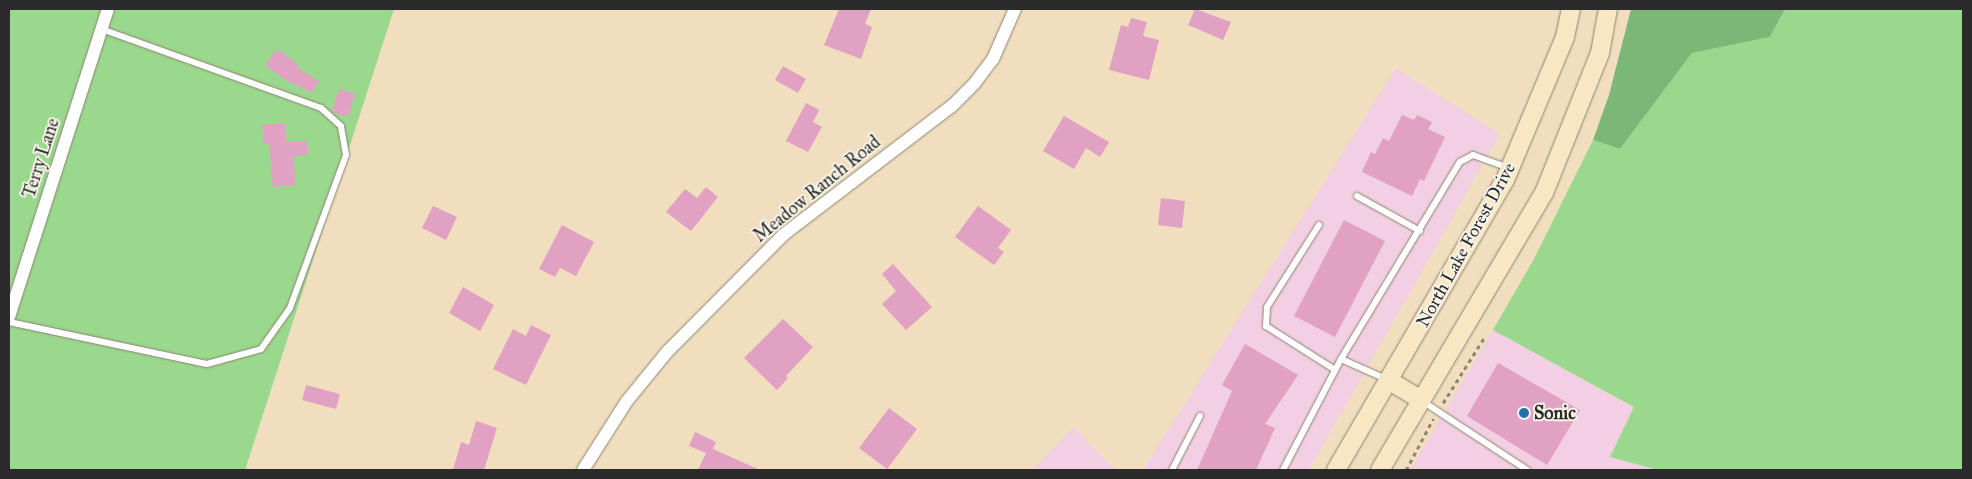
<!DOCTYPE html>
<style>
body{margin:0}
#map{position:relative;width:1972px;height:479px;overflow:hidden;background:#f0debe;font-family:"IM FELL Great Primer",serif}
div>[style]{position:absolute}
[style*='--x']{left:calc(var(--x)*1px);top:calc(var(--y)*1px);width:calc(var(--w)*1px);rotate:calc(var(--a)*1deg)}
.built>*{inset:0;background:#f2cfe2}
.green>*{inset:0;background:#9ad88d}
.forest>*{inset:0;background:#7bb878}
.building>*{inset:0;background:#e1a1c3}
.path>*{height:2.5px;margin-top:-1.25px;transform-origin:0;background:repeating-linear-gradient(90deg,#8e8474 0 4px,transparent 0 8px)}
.roads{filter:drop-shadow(0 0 1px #8e8474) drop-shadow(0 0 1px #8e8474)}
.service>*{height:6px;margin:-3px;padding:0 3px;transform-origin:3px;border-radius:3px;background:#fff}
.minor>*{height:12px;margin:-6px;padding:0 6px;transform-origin:6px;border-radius:6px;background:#fff}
.secondary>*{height:18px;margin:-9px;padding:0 9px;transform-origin:9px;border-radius:9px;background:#f9e7c3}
.dots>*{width:14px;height:14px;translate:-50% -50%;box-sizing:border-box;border:2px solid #f7f3e8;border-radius:50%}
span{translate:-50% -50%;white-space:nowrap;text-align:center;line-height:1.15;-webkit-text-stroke:4px #f7f3e8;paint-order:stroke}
.street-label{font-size:18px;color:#2b2b2b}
.poi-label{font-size:18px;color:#2b2b2b;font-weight:700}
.left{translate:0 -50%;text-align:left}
.frame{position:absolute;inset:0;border:10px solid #2b2b2b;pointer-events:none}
</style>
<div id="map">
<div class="built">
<div style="clip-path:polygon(1396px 68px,1500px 134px,1309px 470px,1143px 470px)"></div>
<div style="clip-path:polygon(1493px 330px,1634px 407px,1610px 457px,1658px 470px,1410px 470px)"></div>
<div style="clip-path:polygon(1074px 427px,1116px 470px,1033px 470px)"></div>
</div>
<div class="green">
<div style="clip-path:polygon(9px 9px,394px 9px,245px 470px,9px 470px)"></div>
<div style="clip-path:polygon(1785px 9px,1963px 9px,1963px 470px,1658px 470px,1610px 457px,1634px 407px,1493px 330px,1534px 259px,1593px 140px,1620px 149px,1692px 53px,1770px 37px)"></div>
</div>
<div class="forest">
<div style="clip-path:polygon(1631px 9px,1785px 9px,1770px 37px,1692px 53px,1620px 149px,1593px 140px,1609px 95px)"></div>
</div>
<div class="building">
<div style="clip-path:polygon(839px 9px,871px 9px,865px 24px,872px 27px,861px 59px,824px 45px)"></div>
<div style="clip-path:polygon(1195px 9px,1231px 22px,1223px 40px,1188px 25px)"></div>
<div style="clip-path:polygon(1131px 18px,1147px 22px,1143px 36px,1159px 40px,1149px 80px,1109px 70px,1121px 25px,1128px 27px)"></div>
<div style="clip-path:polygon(277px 49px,299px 65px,297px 68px,319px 81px,312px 93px,287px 81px,265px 65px)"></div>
<div style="clip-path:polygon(783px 66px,806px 79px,798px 93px,775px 80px)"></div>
<div style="clip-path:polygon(339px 89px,355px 94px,348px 117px,332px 112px)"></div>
<div style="clip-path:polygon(806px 103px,819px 110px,813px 122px,822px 127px,808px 152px,786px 141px)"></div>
<div style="clip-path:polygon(1402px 115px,1414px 120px,1417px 115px,1432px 122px,1428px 129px,1445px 137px,1424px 181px,1420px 179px,1412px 196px,1362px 172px,1371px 152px,1375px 154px,1383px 138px,1389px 141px)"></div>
<div style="clip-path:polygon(1064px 116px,1109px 142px,1100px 157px,1086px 148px,1074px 169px,1043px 151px)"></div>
<div style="clip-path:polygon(285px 123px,286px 142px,307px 141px,308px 155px,293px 156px,296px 185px,273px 187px,269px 143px,264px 144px,262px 125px)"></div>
<div style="clip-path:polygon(706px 187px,718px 197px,691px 231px,666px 212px,685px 189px,697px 198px)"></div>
<div style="clip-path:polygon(1161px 198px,1185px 201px,1182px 228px,1158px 225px)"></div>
<div style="clip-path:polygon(433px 206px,457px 217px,446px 240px,422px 228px)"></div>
<div style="clip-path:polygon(978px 206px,1011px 230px,998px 248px,1004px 252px,994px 265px,955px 237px)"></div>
<div style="clip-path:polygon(1344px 220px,1385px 241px,1335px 337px,1294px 316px)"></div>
<div style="clip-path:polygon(562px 225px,594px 242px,576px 276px,560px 268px,555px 277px,539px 269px)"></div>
<div style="clip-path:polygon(893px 264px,932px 307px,906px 330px,882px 304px,896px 291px,882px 274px)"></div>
<div style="clip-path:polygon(463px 287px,494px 305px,480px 331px,449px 313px)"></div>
<div style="clip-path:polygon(783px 319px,813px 347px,786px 376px,788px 378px,777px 390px,744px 358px)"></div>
<div style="clip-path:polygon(531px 325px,551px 335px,526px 385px,493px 369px,513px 329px,526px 336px)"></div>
<div style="clip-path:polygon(1245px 344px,1298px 375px,1265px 424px,1275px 428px,1256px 470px,1197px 470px,1232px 391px,1222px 385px)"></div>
<div style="clip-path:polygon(1498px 363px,1580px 410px,1547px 465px,1467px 416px)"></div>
<div style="clip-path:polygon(306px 385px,340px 394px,336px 409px,302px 400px)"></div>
<div style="clip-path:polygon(889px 408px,917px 429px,887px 469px,859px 448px)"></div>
<div style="clip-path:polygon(476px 421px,497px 428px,484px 470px,453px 470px,461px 442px,469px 445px)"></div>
<div style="clip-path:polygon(695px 432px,716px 442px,713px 449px,760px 470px,698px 470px,706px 453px,689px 446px)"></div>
</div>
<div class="path">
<div style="--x:1443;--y:403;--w:77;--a:-57.8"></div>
<div style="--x:1406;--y:470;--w:58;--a:-62.1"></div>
</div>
<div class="roads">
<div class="service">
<div style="--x:1357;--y:196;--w:72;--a:29.1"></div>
<div style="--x:1319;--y:225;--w:97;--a:122.4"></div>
<div style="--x:1267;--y:307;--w:19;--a:93"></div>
<div style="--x:1266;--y:326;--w:82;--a:32.5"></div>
<div style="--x:9;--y:322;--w:202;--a:12"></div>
<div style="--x:207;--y:364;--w:56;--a:-15.5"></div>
<div style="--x:261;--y:349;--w:50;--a:-54.7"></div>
<div style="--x:290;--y:308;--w:163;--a:-69.9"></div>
<div style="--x:346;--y:155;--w:29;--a:-100"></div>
<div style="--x:341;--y:126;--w:27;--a:-138"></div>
<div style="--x:321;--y:108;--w:234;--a:-160.2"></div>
<div style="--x:1341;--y:359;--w:230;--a:-58.9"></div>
<div style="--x:1460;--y:162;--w:15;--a:-28"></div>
<div style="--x:1473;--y:155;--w:38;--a:20"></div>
<div style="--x:1422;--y:401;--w:126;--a:33.3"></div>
<div style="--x:1172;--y:470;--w:61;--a:-62.6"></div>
<div style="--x:1283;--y:470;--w:125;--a:-62.4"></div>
<div style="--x:1341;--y:359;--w:51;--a:24.1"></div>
</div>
<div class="minor">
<div style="--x:9;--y:317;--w:324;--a:-72.2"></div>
<div style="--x:583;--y:470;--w:82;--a:-57.5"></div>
<div style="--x:627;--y:401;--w:63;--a:-50.8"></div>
<div style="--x:667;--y:352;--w:165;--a:-45.2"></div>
<div style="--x:783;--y:235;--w:213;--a:-37.4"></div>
<div style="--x:952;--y:106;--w:31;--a:-45"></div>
<div style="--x:974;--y:84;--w:31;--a:-53"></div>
<div style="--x:993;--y:59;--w:55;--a:-66.3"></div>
</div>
<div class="secondary">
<div style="--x:1388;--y:380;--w:39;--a:31"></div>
<div style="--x:1336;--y:470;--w:336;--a:-59.8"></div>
<div style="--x:1505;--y:180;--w:155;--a:-67.2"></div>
<div style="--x:1565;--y:37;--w:29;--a:-78"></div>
<div style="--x:1380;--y:470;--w:322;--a:-59.4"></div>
<div style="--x:1544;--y:193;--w:151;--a:-68.2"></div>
<div style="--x:1600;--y:53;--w:45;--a:-79.7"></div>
</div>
</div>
<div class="dots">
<div style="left:1524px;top:413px;background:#1f6fb2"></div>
</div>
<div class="street-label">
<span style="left:41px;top:158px;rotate:-72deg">Terry Lane</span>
<span style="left:817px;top:189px;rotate:-39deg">Meadow Ranch Road</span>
<span style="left:1466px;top:245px;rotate:-61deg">North Lake Forest Drive</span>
</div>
<div class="poi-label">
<span class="left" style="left:1534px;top:413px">Sonic</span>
</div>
<div class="frame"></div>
</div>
